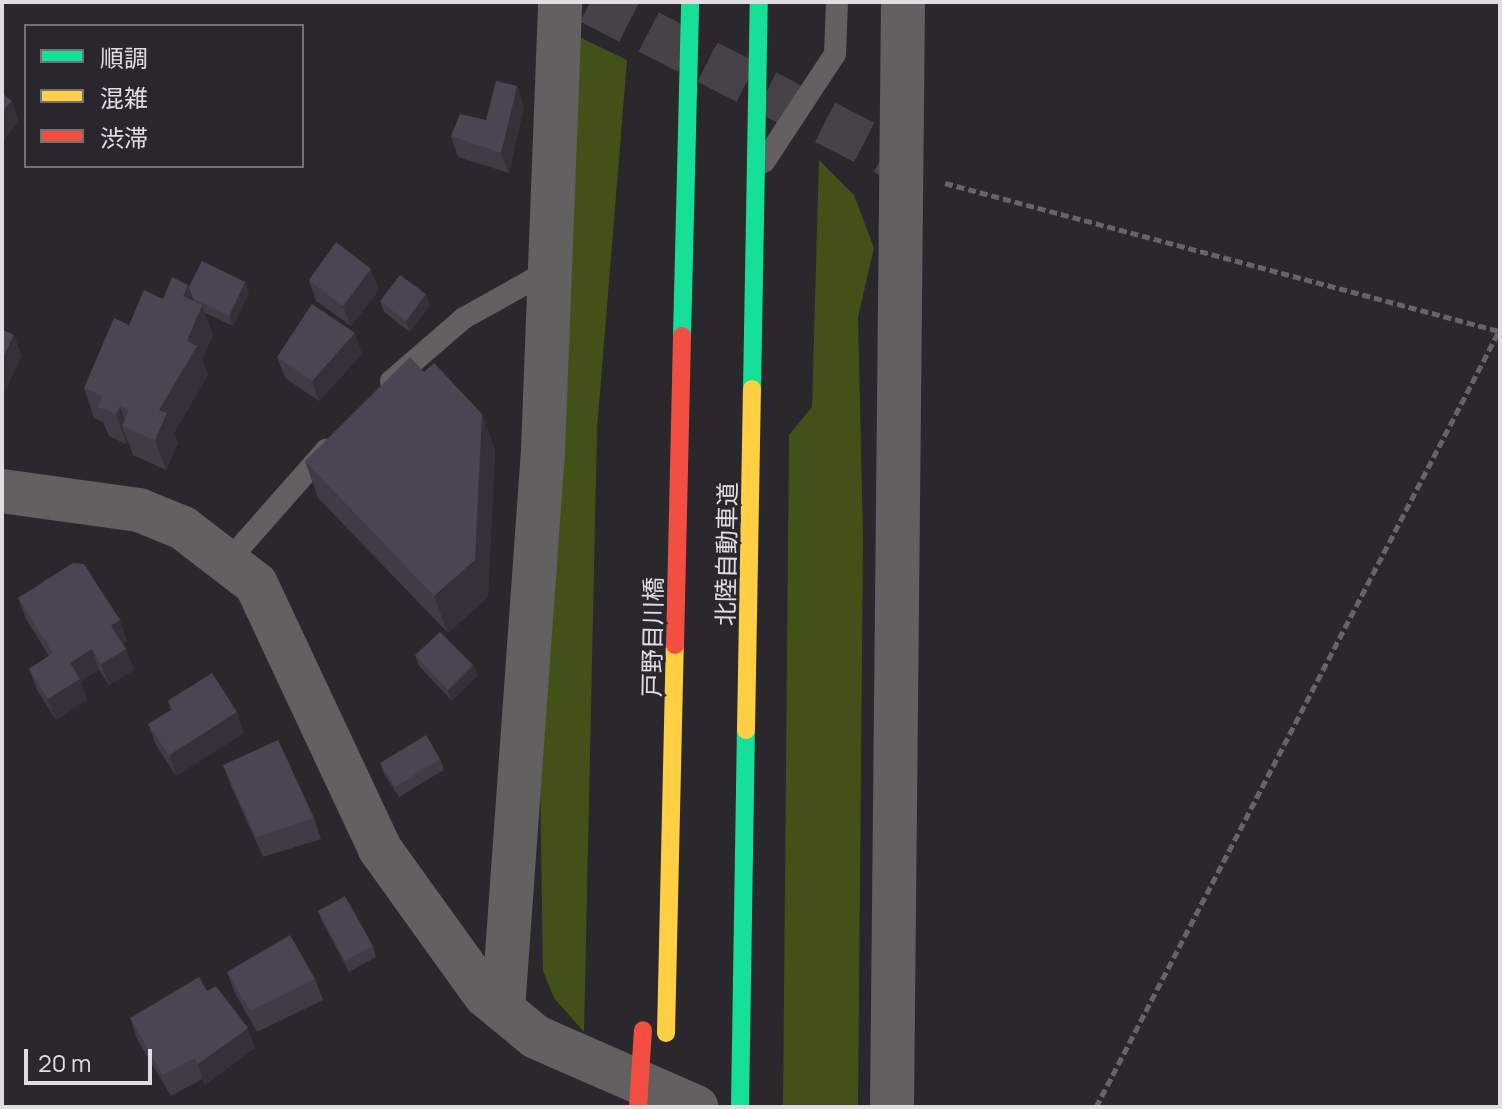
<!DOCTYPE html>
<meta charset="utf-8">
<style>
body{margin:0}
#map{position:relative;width:1502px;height:1109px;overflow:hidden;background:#2a282c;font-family:Manrope,"Noto Sans JP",sans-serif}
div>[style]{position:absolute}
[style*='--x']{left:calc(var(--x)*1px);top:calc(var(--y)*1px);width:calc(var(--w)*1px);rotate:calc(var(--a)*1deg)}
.forest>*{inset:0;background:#435118}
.street-tunnel>*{height:44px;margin-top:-22px;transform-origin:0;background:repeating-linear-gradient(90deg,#454347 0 44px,transparent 0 66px)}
.path>*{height:5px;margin-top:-2.5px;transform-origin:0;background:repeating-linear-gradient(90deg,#666465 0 8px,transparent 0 12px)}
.lane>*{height:22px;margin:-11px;padding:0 11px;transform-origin:11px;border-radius:11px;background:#626061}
.street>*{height:44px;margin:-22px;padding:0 22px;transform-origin:22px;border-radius:22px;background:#626061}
.fast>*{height:18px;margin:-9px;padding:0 9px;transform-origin:9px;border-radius:9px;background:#16e098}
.slow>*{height:18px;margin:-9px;padding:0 9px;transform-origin:9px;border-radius:9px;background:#ffcf43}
.jam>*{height:18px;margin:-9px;padding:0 9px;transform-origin:9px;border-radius:9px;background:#f24e42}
.jam-bridge>*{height:18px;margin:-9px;padding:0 9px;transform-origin:9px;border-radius:9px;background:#f24e42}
.wall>*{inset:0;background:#413a47}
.shaded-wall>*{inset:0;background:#353039}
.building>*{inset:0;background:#4c4452}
span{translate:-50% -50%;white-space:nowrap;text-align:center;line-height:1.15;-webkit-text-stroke:6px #2a262e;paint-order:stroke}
.street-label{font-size:24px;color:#e1dee3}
.frame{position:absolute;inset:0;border:4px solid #e1dee3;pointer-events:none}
.legend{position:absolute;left:24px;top:24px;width:280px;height:144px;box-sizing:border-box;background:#2a262e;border:2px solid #737076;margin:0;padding:10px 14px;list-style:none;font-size:24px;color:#e1dee3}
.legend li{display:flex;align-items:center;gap:16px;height:40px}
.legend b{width:40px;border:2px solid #737076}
.scale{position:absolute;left:24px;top:1049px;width:128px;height:36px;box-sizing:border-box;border:4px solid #e1dee3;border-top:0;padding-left:10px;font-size:24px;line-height:28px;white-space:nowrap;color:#e1dee3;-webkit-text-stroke:6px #2a262e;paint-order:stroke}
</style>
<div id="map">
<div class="forest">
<div style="clip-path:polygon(579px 37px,627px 60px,597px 429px,584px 1032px,554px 998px,543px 971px,540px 780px)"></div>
<div style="clip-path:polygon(819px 160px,854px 195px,874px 248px,858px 317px,863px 539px,858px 1107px,783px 1107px,789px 435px,812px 407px)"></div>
</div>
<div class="street-tunnel">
<div style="--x:590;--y:2;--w:353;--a:27.1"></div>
</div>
<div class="path">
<div style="--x:945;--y:183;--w:573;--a:14.96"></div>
<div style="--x:1096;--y:1107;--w:874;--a:-62.56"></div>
</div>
<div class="lane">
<div style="--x:764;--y:162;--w:129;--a:-56.7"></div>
<div style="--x:835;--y:54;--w:52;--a:-87.8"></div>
<div style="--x:391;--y:381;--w:96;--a:-40.8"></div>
<div style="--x:464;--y:318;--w:98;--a:-29.2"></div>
<div style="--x:229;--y:560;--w:147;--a:-48.6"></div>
</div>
<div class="street">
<div style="--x:2;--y:491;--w:138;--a:7.9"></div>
<div style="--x:139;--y:510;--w:48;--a:22.2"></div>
<div style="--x:183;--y:528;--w:92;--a:37.5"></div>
<div style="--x:256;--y:584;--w:293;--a:64.9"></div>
<div style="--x:380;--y:849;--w:180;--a:54.3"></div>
<div style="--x:485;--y:995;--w:66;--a:39.5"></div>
<div style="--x:536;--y:1037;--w:175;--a:23.6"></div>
<div style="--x:503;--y:1010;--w:561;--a:-85.91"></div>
<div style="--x:543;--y:450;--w:448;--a:-87.8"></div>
<div style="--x:892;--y:1107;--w:1105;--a:-89.43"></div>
</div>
<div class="fast">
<div style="--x:682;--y:336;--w:334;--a:-88.6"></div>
<div style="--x:752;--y:389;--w:387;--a:-89"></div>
<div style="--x:740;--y:1107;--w:377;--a:-89.1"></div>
</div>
<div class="slow">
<div style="--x:746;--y:730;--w:341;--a:-89"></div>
<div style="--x:666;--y:1033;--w:388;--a:-88.7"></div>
</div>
<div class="jam">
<div style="--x:675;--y:645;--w:309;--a:-88.7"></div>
</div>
<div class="jam-bridge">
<div style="--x:638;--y:1107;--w:77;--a:-86.3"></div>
</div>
<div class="wall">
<div style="clip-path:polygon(517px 86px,524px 107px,509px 173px,458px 157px,451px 136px,486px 120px)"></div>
<div style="clip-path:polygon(309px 280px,379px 290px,351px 326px,316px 301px)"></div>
<div style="clip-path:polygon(245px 282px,249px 293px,233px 326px,205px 313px,213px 335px,202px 360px,208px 375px,174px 433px,178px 443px,166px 470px,133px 455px,128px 441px,126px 444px,109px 436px,103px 422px,94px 418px,84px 388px,129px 325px,163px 299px,189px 287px)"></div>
<div style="clip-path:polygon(380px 301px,430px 305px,410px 332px,384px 312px)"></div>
<div style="clip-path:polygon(362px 354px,319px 401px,285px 378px,277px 357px)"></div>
<div style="clip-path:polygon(424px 372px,482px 414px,495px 450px,488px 597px,448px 633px,318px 498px,305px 461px)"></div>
<div style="clip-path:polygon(18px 598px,127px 641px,123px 644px,126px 649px,134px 670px,109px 685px,99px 670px,81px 682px,87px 700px,56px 720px,37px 690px,29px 669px,49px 656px,26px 619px)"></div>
<div style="clip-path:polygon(415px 655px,473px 665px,477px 676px,452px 701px,419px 666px)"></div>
<div style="clip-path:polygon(168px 701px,244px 733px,176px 776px,156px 745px,148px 724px,171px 710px)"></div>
<div style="clip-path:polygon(440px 759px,444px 770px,399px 797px,384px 774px,380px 763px)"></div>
<div style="clip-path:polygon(223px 765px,314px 818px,321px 839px,263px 857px,231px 786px)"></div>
<div style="clip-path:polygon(318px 911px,373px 946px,376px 957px,349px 972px,322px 921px)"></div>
<div style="clip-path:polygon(227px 972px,315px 979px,323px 1000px,257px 1032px,235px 993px)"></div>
<div style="clip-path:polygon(207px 991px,255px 1048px,205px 1085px,202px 1079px,171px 1096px,137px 1039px,130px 1018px)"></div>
</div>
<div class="shaded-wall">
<div style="clip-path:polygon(517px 86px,524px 107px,509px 173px,501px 153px)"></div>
<div style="clip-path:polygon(12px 101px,19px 122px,2px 142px,2px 112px)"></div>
<div style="clip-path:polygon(371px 269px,379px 290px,351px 326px,343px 306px)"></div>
<div style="clip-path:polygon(245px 282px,249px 293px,233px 326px,229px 316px)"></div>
<div style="clip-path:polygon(188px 285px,199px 314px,202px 305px,213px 335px,202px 360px,208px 375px,174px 433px,178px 443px,166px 470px,155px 440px,159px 410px,187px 341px,183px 296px)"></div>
<div style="clip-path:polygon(426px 294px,430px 305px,410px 332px,406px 321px)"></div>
<div style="clip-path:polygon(355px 333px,362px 354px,319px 401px,312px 381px)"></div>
<div style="clip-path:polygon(14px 335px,22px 356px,4px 393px,2px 388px,2px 360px)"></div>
<div style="clip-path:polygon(120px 406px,128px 428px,122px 426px,128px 441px,126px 444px,116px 414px)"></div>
<div style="clip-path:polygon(482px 414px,495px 450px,488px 597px,448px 633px,434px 596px)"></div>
<div style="clip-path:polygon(120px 620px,127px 641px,119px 647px,111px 626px)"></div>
<div style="clip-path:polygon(92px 649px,99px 670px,81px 682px,87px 700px,56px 720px,48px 699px,70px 663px)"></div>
<div style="clip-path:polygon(126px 649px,134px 670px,109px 685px,101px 664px)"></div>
<div style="clip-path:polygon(473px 665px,477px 676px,452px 701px,448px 690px)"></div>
<div style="clip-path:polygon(237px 712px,244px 733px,176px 776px,169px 755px)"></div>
<div style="clip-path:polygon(248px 1028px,255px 1048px,205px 1085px,198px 1064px)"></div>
</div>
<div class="building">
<div style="clip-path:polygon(496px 81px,517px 86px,501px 153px,451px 136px,460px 114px,486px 120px)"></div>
<div style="clip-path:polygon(2px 93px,12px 101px,2px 112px)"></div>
<div style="clip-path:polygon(336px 242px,371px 269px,343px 306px,309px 280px)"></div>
<div style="clip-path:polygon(202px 261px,245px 282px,229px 316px,193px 298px,189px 287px)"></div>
<div style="clip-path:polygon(400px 275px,426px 294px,406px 321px,380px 301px)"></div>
<div style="clip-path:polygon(172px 277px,188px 285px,183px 296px,202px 305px,187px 341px,197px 346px,159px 410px,167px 413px,155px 440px,122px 426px,129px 410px,120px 406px,116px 414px,98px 407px,102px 396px,84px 388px,114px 318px,129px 325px,144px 290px,163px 299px)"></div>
<div style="clip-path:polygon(312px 304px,355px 333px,312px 381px,277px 357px)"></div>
<div style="clip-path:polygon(2px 329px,14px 335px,2px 360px)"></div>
<div style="clip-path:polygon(410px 357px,424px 372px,434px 363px,482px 414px,475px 560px,434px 596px,305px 461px)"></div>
<div style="clip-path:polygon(73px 563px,84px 564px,120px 620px,111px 626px,126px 649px,101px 664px,92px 649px,70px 663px,80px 679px,48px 699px,29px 669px,53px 653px,18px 598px)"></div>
<div style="clip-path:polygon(440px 632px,473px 665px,448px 690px,415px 655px)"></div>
<div style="clip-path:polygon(212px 673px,237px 712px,169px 755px,148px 724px,173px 709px,168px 701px)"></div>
<div style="clip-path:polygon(426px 735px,440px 759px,395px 787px,380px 763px)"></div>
<div style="clip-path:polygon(278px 740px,314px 818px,256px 837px,223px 765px)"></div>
<div style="clip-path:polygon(345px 896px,373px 946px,345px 961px,318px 911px)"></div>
<div style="clip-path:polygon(290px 935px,315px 979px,250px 1011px,227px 972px)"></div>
<div style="clip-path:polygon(199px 977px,207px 991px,216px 986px,248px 1028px,198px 1064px,194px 1058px,163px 1075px,130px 1018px)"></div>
</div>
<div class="street-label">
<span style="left:726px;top:554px;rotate:-89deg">北陸自動車道</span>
<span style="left:652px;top:637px;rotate:-89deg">戸野目川橋</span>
</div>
<div class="frame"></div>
<ul class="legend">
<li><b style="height:10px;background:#16e098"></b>順調</li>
<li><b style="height:10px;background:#ffcf43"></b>混雑</li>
<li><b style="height:10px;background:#f24e42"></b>渋滞</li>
</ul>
<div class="scale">20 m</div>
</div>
